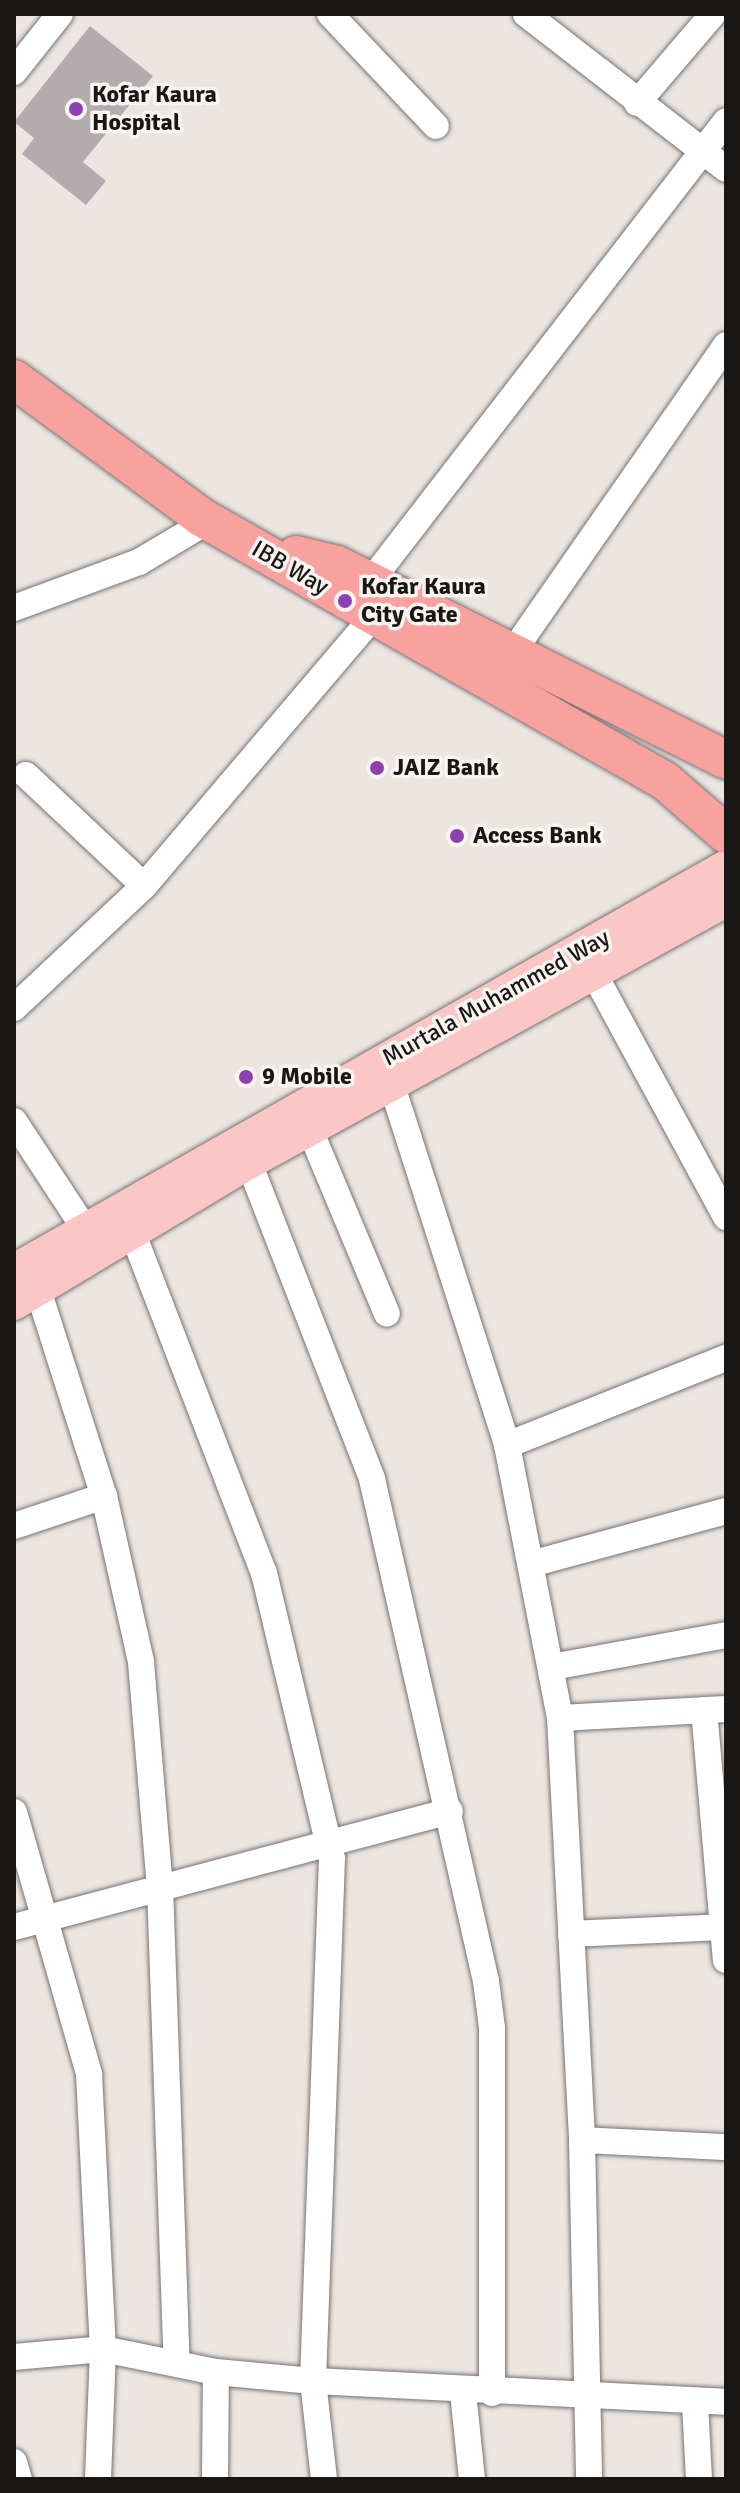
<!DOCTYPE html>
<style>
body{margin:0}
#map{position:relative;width:740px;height:2493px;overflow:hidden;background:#ece6e2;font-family:Signika,sans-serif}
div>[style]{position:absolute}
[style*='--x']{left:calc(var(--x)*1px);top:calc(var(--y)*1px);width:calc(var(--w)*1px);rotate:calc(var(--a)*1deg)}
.building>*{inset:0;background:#b2acaf}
.roads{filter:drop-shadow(0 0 2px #787370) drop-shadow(0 0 2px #787370)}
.minor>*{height:26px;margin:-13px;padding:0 13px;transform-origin:13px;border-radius:13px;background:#fff}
.major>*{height:32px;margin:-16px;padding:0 16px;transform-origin:16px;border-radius:16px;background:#fbc7c5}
.highway>*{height:38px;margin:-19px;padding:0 19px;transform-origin:19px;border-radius:19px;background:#f8a19e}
.dots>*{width:22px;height:22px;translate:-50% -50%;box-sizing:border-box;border:4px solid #f9f4f0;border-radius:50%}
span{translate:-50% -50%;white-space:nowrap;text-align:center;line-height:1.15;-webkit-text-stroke:7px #f9f4f0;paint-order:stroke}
.poi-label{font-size:24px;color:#181715;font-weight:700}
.left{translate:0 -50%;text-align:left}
.street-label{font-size:24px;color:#181715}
.frame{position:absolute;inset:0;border:16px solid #181715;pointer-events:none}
</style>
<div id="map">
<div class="building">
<div style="clip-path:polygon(90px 26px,153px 76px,83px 162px,106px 181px,86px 205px,22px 154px,34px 138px,14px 122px)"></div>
</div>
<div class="roads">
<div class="minor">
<div style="--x:330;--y:14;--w:154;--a:46.6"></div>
<div style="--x:526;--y:14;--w:253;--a:37.8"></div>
<div style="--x:14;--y:72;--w:74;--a:-51.6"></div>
<div style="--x:637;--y:103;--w:117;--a:-49.5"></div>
<div style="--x:370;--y:582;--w:582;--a:-52.32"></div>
<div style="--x:14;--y:608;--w:133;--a:-20.2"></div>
<div style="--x:139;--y:562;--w:80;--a:-30.7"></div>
<div style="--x:512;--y:653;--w:375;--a:-55.2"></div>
<div style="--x:26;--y:775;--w:162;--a:43.2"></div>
<div style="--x:593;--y:972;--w:279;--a:61.5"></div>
<div style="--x:14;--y:1008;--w:178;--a:-43.2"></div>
<div style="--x:144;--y:886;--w:353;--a:-49.6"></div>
<div style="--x:392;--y:1086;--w:377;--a:72.2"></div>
<div style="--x:507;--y:1445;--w:278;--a:79"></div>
<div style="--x:560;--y:1718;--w:423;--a:87"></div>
<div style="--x:582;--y:2140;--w:339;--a:88.8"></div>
<div style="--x:14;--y:1121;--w:129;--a:56.7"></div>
<div style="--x:310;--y:1130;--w:199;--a:67.3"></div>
<div style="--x:249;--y:1163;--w:339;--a:68.7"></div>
<div style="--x:372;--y:1479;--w:515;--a:77.21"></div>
<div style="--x:486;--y:1981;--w:47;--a:82.7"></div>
<div style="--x:492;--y:2028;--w:365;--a:90"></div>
<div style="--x:133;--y:1234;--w:363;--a:68.9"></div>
<div style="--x:264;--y:1573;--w:293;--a:76.6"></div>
<div style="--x:332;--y:1858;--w:523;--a:92.08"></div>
<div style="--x:313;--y:2381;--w:99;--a:83.6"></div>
<div style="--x:32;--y:1271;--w:236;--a:72.3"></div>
<div style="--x:104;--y:1496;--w:170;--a:77.4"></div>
<div style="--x:141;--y:1662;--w:225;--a:85.2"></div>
<div style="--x:160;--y:1886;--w:477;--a:88"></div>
<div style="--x:507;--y:1445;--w:236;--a:-21.7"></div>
<div style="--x:14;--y:1526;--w:95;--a:-18.4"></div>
<div style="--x:531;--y:1564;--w:202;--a:-15.2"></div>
<div style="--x:552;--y:1667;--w:177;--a:-10.4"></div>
<div style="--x:704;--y:1710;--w:251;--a:85"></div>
<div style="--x:560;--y:1718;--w:166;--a:-3.1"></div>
<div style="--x:14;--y:1812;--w:273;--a:74"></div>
<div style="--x:89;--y:2074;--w:275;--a:87.1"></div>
<div style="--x:103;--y:2349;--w:130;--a:92.2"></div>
<div style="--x:14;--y:1927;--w:451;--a:-14.9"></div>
<div style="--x:571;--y:1934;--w:155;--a:-2.6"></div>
<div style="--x:582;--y:2140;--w:144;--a:2.8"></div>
<div style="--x:14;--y:2357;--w:89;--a:-5.1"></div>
<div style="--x:103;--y:2349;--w:115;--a:11.5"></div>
<div style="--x:216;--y:2372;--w:97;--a:5.3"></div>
<div style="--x:313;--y:2381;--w:414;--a:2.9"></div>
<div style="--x:463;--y:2392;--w:87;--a:84.1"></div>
<div style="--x:695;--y:2403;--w:76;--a:87"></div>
<div style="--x:14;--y:2462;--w:18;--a:74"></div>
<div style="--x:215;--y:2479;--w:107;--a:-89.5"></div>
</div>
<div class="major">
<div style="--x:14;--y:1270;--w:819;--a:-29.57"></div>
<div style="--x:14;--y:1304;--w:274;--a:-31"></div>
<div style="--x:249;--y:1163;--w:544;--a:-28.78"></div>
</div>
<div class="highway">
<div style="--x:14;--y:379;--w:232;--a:36.4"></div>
<div style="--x:201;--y:517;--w:534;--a:29.64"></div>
<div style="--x:665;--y:781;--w:81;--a:41"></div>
<div style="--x:296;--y:555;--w:42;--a:13.7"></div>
<div style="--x:337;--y:565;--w:435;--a:26.6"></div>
</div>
</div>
<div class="dots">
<div style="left:76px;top:109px;background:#8e40b0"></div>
<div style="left:345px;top:601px;background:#8e40b0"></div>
<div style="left:377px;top:768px;background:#8e40b0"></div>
<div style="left:457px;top:836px;background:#8e40b0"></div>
<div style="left:246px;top:1077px;background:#8e40b0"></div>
</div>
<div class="poi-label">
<span class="left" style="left:92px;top:109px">Kofar Kaura<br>Hospital</span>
<span class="left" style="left:361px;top:601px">Kofar Kaura<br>City Gate</span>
<span class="left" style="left:393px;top:768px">JAIZ Bank</span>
<span class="left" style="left:473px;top:836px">Access Bank</span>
<span class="left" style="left:262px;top:1077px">9 Mobile</span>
</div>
<div class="street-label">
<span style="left:290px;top:568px;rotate:30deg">IBB Way</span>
<span style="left:496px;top:998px;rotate:-29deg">Murtala Muhammed Way</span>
</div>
<div class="frame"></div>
</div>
